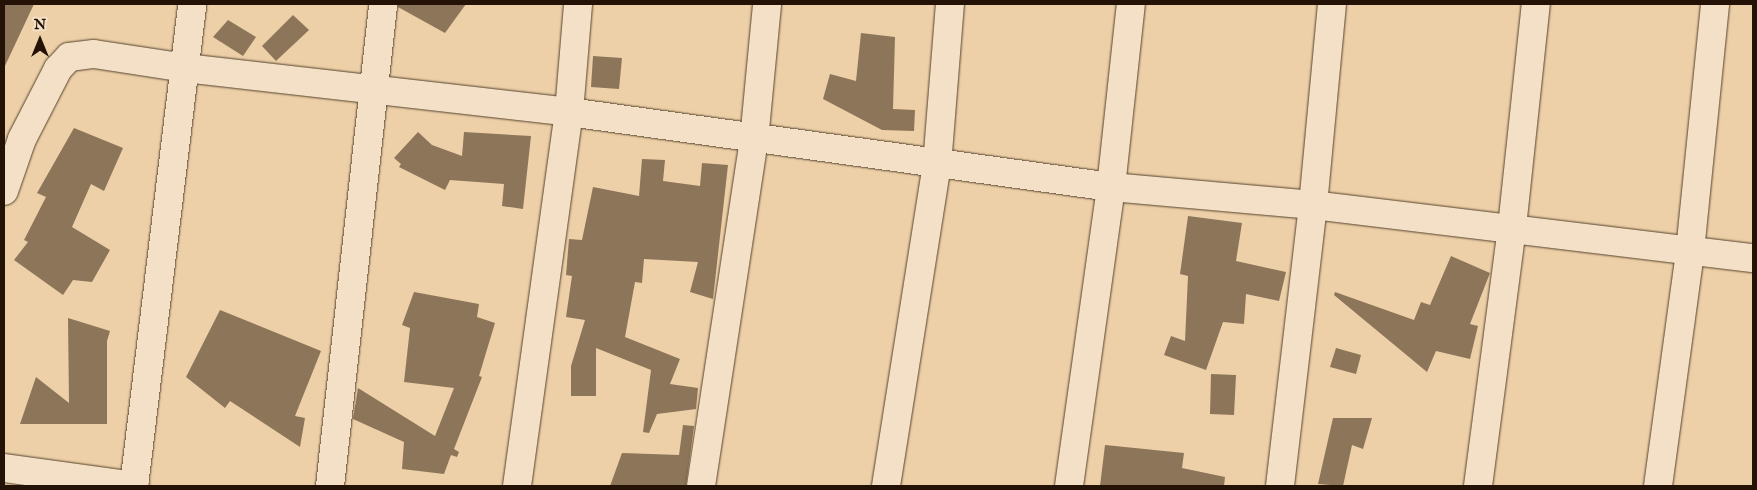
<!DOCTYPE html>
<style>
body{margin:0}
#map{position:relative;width:1757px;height:490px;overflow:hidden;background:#edd0a7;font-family:"IM FELL English",serif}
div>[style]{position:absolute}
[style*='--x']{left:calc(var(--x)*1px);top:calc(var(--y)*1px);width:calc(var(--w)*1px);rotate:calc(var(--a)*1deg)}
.building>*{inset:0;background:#8c7559}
.roads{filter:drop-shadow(0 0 1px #56422e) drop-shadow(0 0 1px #56422e)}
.minor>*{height:28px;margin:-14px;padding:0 14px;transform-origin:14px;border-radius:14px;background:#f3e0c6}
span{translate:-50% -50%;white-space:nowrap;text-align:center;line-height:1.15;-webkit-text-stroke:4.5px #f3e0c6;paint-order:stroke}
.frame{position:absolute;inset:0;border:5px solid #231205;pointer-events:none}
.north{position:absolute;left:15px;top:15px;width:50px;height:50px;-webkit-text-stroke:4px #f3e0c6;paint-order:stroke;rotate:0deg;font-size:14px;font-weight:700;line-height:20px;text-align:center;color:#231205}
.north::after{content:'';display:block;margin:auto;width:18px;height:22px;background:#231205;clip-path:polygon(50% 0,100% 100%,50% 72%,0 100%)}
</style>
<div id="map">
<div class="building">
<div style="clip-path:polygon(4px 4px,34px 4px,4px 68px)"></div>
<div style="clip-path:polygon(398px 4px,466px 4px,445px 33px,398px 7px)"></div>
<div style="clip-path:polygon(293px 15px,309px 30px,276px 61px,262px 46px)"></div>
<div style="clip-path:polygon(228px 20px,256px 37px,243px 56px,213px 37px)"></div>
<div style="clip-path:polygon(861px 33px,895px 37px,893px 109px,915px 110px,914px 131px,882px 130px,823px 99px,830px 74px,856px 81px)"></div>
<div style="clip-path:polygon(593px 56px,622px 58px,619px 89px,591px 87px)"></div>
<div style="clip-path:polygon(74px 128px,123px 148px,104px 191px,91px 184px,72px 227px,110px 250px,92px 282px,73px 280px,63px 295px,14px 260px,28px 242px,24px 240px,46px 197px,37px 193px)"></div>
<div style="clip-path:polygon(418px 132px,432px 145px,462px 156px,464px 132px,531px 136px,523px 209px,502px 206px,504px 184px,450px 180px,445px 190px,399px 167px,401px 164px,394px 158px)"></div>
<div style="clip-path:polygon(642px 159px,665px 160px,663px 181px,700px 186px,702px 163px,728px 165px,713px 299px,690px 292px,698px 262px,644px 259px,642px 283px,635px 282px,625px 337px,680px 359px,670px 384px,698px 388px,696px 409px,657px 414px,649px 433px,643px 432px,651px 370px,596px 348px,596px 396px,571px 396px,571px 366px,585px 320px,566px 317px,572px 276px,566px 275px,569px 239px,582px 240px,593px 187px,639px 196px)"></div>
<div style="clip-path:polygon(1188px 216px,1242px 223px,1236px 261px,1286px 272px,1279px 301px,1246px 294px,1244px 324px,1223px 322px,1206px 370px,1164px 355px,1171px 336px,1185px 341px,1188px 276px,1180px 274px)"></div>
<div style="clip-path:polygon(1451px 256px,1490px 273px,1470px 324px,1478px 326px,1470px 359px,1436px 351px,1427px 372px,1334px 295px,1335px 292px,1414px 320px,1421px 302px,1430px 305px)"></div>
<div style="clip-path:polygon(414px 292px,479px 304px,477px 317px,495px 323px,479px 376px,482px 377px,454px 449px,459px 452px,457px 457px,451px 455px,444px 474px,402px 469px,404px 442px,353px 419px,358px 388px,435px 436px,454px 388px,404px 382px,410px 328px,402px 325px)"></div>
<div style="clip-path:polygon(220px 310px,321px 351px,295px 416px,305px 418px,300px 447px,230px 401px,225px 408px,186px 377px)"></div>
<div style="clip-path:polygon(68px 318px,110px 331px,107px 341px,107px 424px,20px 424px,36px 377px,69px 403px)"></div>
<div style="clip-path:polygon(1336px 348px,1361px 355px,1356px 374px,1330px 367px)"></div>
<div style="clip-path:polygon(1211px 374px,1236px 375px,1234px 415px,1210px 414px)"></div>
<div style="clip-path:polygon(1333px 418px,1372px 418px,1363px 449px,1352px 445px,1343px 486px,1318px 484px)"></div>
<div style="clip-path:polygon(683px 425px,694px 426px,686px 486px,610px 486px,622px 453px,679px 455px)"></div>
<div style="clip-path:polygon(1105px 445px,1184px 453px,1182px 468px,1225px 477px,1224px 486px,1100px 486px)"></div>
</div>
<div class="roads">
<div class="minor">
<div style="--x:4;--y:191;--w:55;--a:-70.9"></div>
<div style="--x:22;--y:139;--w:79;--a:-62.8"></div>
<div style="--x:58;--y:69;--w:16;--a:-47"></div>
<div style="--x:69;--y:57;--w:25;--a:-7"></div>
<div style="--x:94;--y:54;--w:92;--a:8.7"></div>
<div style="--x:185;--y:68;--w:387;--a:6.5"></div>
<div style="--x:569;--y:112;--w:547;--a:7.88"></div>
<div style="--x:1111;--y:187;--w:203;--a:5.1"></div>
<div style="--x:1313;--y:205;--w:443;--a:6.9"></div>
<div style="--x:4;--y:468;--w:132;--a:7.8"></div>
<div style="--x:134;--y:486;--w:485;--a:-83.1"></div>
<div style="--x:330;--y:486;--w:485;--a:-83.7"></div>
<div style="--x:517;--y:486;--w:378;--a:-82.1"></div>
<div style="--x:569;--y:112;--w:108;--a:-85.2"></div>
<div style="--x:701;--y:486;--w:350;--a:-81.3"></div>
<div style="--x:754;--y:140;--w:137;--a:-84.5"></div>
<div style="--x:886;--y:486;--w:325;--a:-81"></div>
<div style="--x:937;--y:165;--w:162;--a:-85.4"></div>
<div style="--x:1069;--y:486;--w:302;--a:-82"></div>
<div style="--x:1111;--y:187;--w:184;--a:-83.8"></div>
<div style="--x:1280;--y:486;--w:283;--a:-83.3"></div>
<div style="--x:1313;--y:205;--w:202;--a:-84.6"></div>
<div style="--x:1478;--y:486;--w:261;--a:-82.5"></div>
<div style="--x:1512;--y:227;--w:224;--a:-83.9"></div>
<div style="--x:1658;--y:486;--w:237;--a:-82.2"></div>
<div style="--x:1690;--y:251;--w:248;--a:-84.2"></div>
</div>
</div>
<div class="frame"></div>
<div class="north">N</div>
</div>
